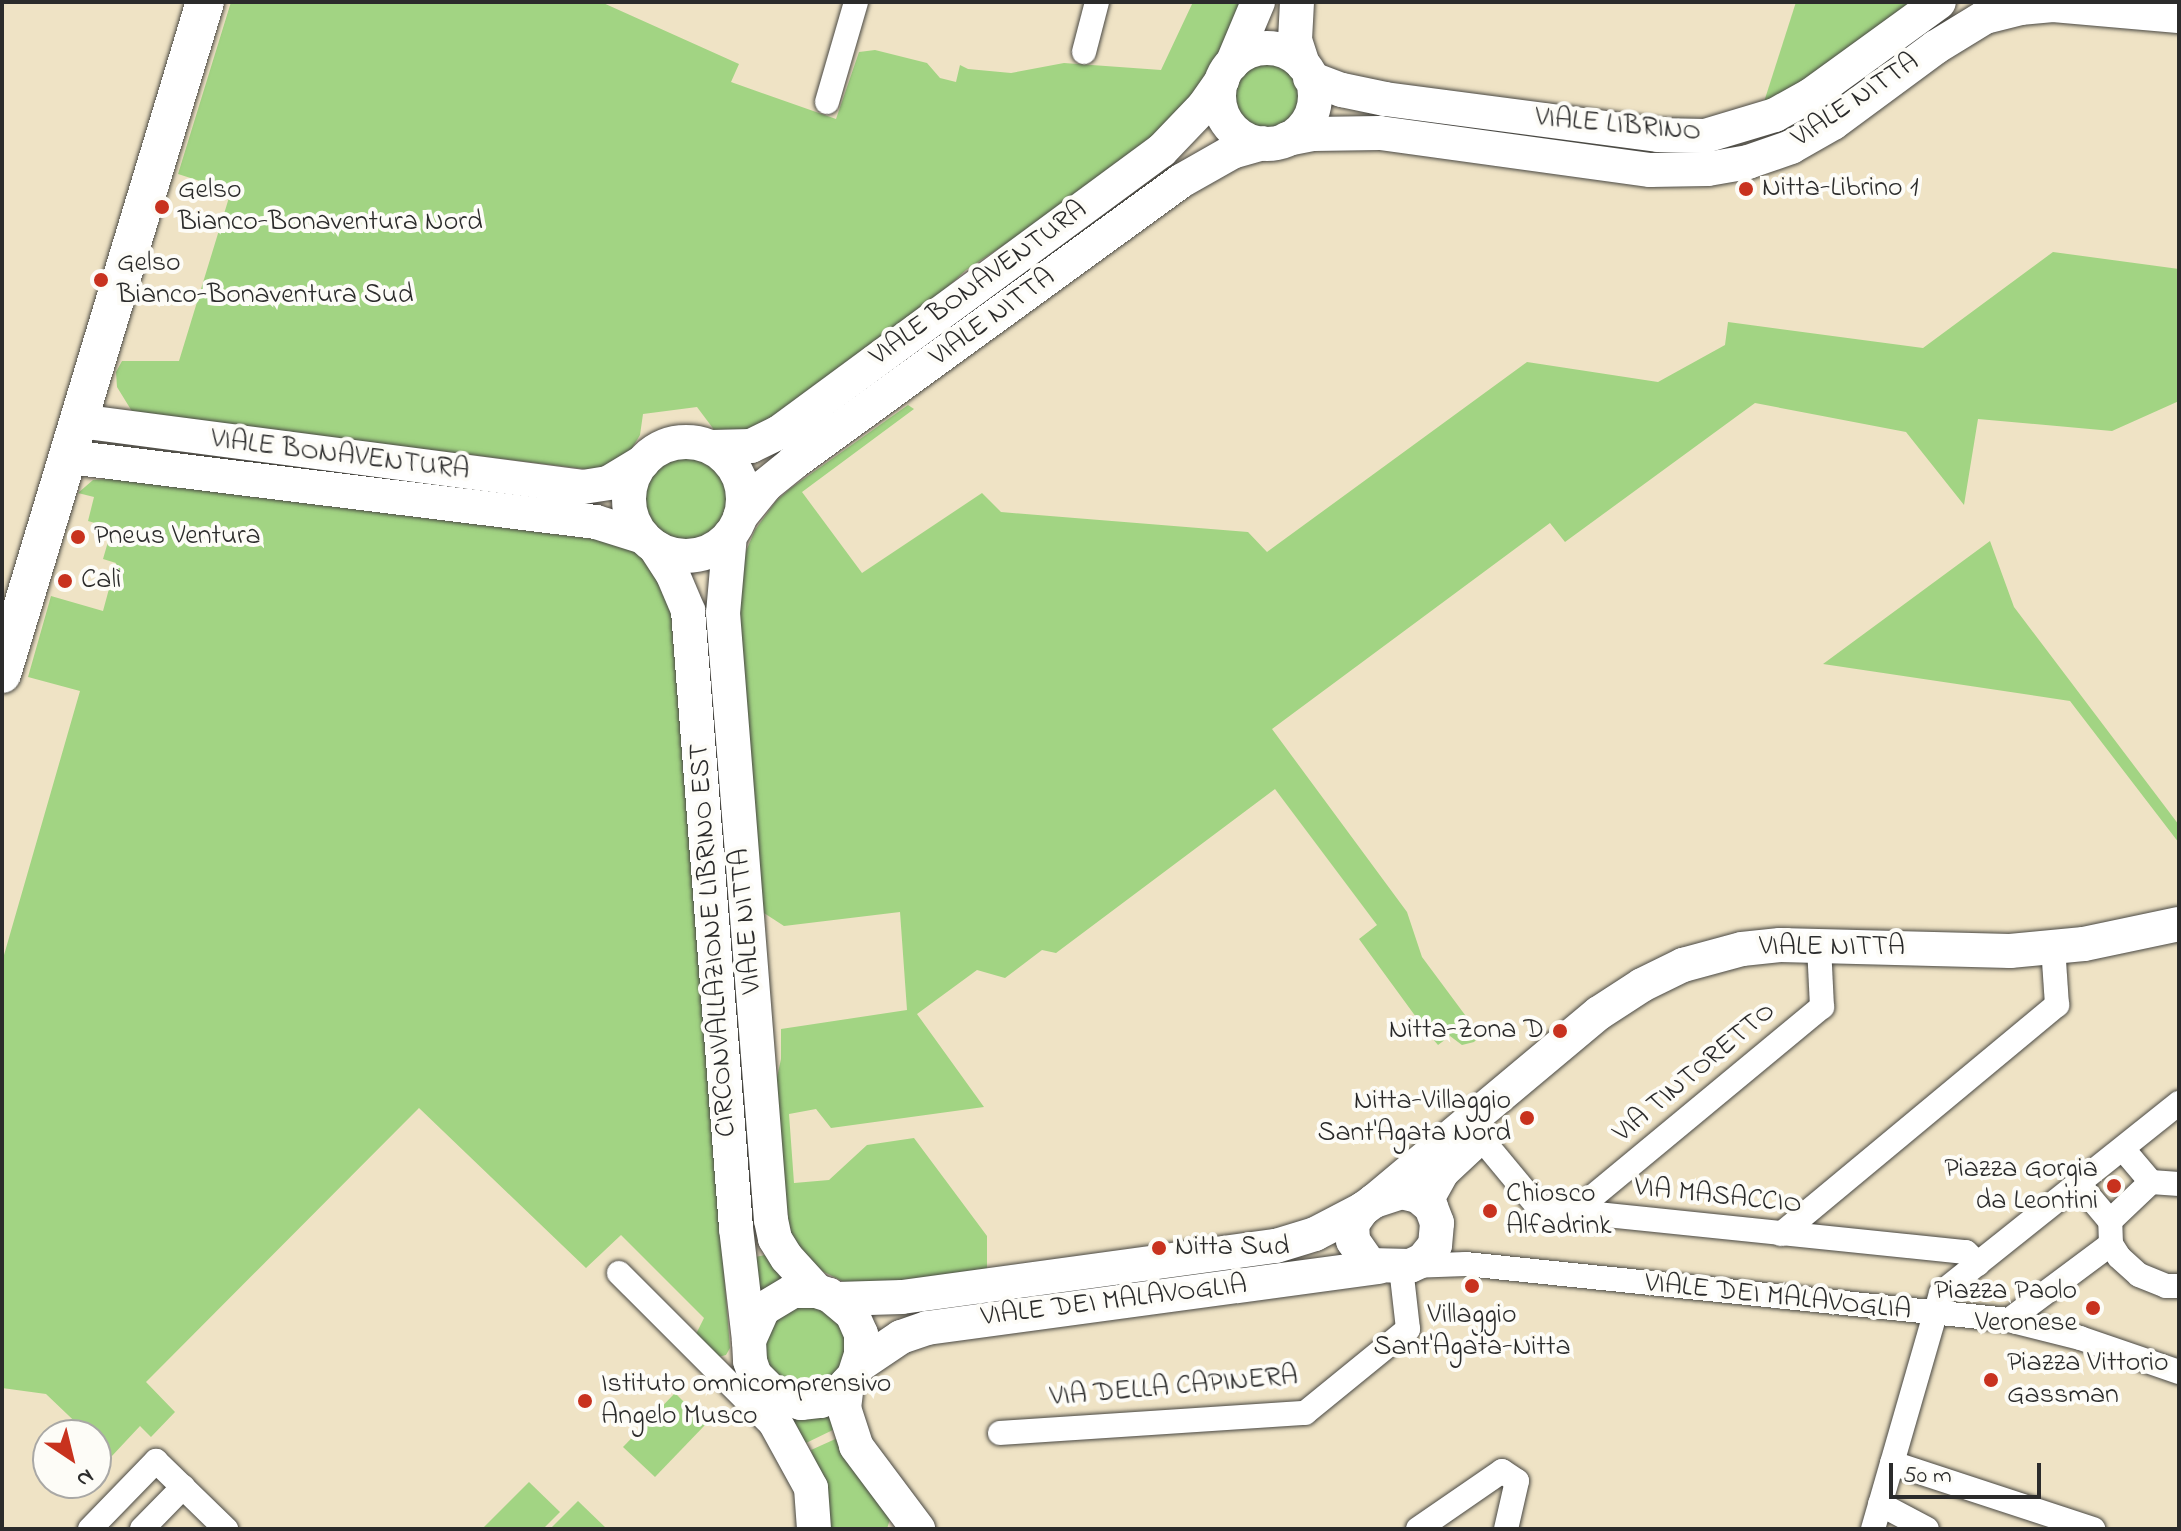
<!DOCTYPE html>
<meta charset="utf-8">
<style>
body{margin:0}
#map{position:relative;width:2181px;height:1531px;overflow:hidden;background:#efe3c5;font-family:"Indie Flower",sans-serif}
div>[style]{position:absolute}
[style*='--x']{left:calc(var(--x)*1px);top:calc(var(--y)*1px);width:calc(var(--w)*1px);rotate:calc(var(--a)*1deg)}
.green>*{inset:0;background:#a2d483}
.round{border-radius:50%}
.roads{filter:drop-shadow(0 0 2px #484742) drop-shadow(0 0 2px #484742)}
.street>*{height:24px;margin:-12px;padding:0 12px;transform-origin:12px;border-radius:12px;background:#fff}
.secondary>*{height:34px;margin:-17px;padding:0 17px;transform-origin:17px;border-radius:17px;background:#fff}
.secondary>.ring{margin:-17px;padding:0;box-sizing:content-box;background:none;border:34px solid #fff;border-radius:50%}
.primary>*{height:38px;margin:-19px;padding:0 19px;transform-origin:19px;border-radius:19px;background:#fff}
.dots>*{width:22px;height:22px;translate:-50% -50%;box-sizing:border-box;border:4px solid #fdfcf7;border-radius:50%}
span{translate:-50% -50%;white-space:nowrap;text-align:center;line-height:1.15;-webkit-text-stroke:8px #fdfcf7;paint-order:stroke}
.street-label{font-size:28px;color:#2b2b2b}
.poi-label{font-size:28px;color:#2b2b2b}
.left{translate:0 -50%;text-align:left}
.right{translate:-100% -50%;text-align:right}
.frame{position:absolute;inset:0;border:4px solid #2b2b2b;pointer-events:none}
.north{position:absolute;left:32px;top:1419px;width:80px;height:80px;box-sizing:border-box;background:#fdfcf7;border:2px solid #a9a8a5;border-radius:50%;rotate:145deg;font-size:22px;font-weight:700;line-height:32px;text-align:center;color:#2b2b2b}
.north::after{content:'';display:block;margin:auto;width:28px;height:36px;background:#c8321e;clip-path:polygon(50% 0,100% 100%,50% 72%,0 100%)}
.scale{position:absolute;left:1889px;top:1463px;width:152px;height:36px;box-sizing:border-box;border:4px solid #2b2b2b;border-top:0;padding-left:10px;font-size:24px;line-height:28px;white-space:nowrap;color:#2b2b2b;-webkit-text-stroke:6px #fdfcf7;paint-order:stroke}
</style>
<div id="map">
<div class="green">
<div style="clip-path:polygon(231px 2px,601px 2px,739px 64px,731px 82px,836px 119px,859px 52px,875px 50px,927px 63px,940px 78px,956px 82px,960px 65px,968px 69px,1011px 73px,1064px 63px,1161px 70px,1193px 2px,1242px 2px,1220px 54px,1189px 100px,1155px 138px,1060px 208px,966px 270px,924px 309px,755px 431px,715px 431px,697px 407px,643px 414px,640px 435px,631px 450px,608px 467px,593px 470px,133px 413px,117px 387px,116px 372px,122px 361px,179px 361px,231px 191px,178px 174px)"></div>
<div style="clip-path:polygon(1796px 2px,1922px 2px,1810px 84px,1763px 105px)"></div>
<div class="round" style="left:1231px;top:60px;width:72px;height:72px"></div>
<div style="clip-path:polygon(2053px 252px,2179px 269px,2179px 401px,2112px 431px,1978px 419px,1964px 505px,1906px 432px,1755px 403px,1565px 542px,1550px 523px,1272px 729px,1407px 912px,1422px 957px,1471px 1023px,1477px 1024px,1478px 1038px,1474px 1042px,1462px 1045px,1450px 1036px,1438px 1045px,1427px 1032px,1359px 939px,1377px 925px,1275px 789px,1056px 953px,1042px 950px,1005px 978px,977px 970px,917px 1014px,984px 1107px,831px 1128px,816px 1109px,789px 1114px,794px 1183px,829px 1180px,867px 1145px,914px 1138px,987px 1236px,987px 1272px,874px 1285px,844px 1282px,822px 1271px,805px 1255px,792px 1237px,788px 1219px,776px 1082px,781px 1059px,781px 1029px,907px 1010px,900px 912px,784px 926px,761px 911px,738px 583px,741px 563px,755px 530px,776px 501px,791px 488px,908px 405px,914px 409px,802px 492px,862px 573px,982px 493px,1001px 512px,1248px 532px,1267px 552px,1527px 362px,1658px 382px,1725px 345px,1728px 322px,1923px 348px)"></div>
<div class="round" style="left:643px;top:455px;width:88px;height:88px"></div>
<div style="clip-path:polygon(109px 479px,616px 542px,635px 550px,649px 565px,664px 591px,671px 613px,730px 1348px,726px 1355px,718px 1357px,696px 1334px,704px 1318px,621px 1235px,586px 1268px,419px 1108px,146px 1382px,175px 1412px,151px 1437px,140px 1426px,111px 1457px,96px 1442px,96px 1435px,89px 1435px,46px 1394px,2px 1388px,2px 962px,80px 691px,28px 677px,51px 596px,103px 611px,116px 563px,103px 559px,112px 528px,88px 521px,94px 497px,78px 493px,93px 480px)"></div>
<div style="clip-path:polygon(1990px 541px,2014px 607px,2179px 825px,2179px 843px,2070px 701px,1823px 664px)"></div>
<div style="clip-path:polygon(770px 1254px,788px 1279px,760px 1292px,750px 1258px)"></div>
<div style="clip-path:polygon(814px 1302px,843px 1322px,849px 1357px,829px 1386px,783px 1388px,760px 1361px,770px 1316px)"></div>
<div style="clip-path:polygon(675px 1393px,706px 1424px,655px 1477px,623px 1447px)"></div>
<div style="clip-path:polygon(835px 1410px,839px 1427px,806px 1443px,783px 1413px)"></div>
<div style="clip-path:polygon(842px 1436px,890px 1519px,887px 1529px,828px 1529px,825px 1490px,811px 1450px)"></div>
<div style="clip-path:polygon(529px 1482px,560px 1512px,543px 1529px,482px 1529px)"></div>
<div style="clip-path:polygon(578px 1501px,607px 1529px,550px 1529px)"></div>
</div>
<div class="roads">
<div class="street">
<div style="--x:1084;--y:52;--w:52;--a:-75.4"></div>
<div style="--x:827;--y:102;--w:104;--a:-73.8"></div>
<div style="--x:1480;--y:1137;--w:92;--a:50.3"></div>
<div style="--x:1539;--y:1208;--w:429;--a:5.9"></div>
<div style="--x:1966;--y:1252;--w:17;--a:45"></div>
<div style="--x:2151;--y:1182;--w:28;--a:4"></div>
<div style="--x:2078;--y:1183;--w:50;--a:49.9"></div>
<div style="--x:2110;--y:1221;--w:57;--a:-43.6"></div>
<div style="--x:2151;--y:1182;--w:43;--a:-130.3"></div>
<div style="--x:1574;--y:1212;--w:322;--a:-39.6"></div>
<div style="--x:1822;--y:1007;--w:62;--a:-92.8"></div>
<div style="--x:1781;--y:1234;--w:359;--a:-39.7"></div>
<div style="--x:2057;--y:1005;--w:58;--a:-93.9"></div>
<div style="--x:2111;--y:1244;--w:15;--a:58"></div>
<div style="--x:2119;--y:1257;--w:27;--a:42"></div>
<div style="--x:2139;--y:1275;--w:29;--a:22"></div>
<div style="--x:2166;--y:1286;--w:13;--a:0"></div>
<div style="--x:1410;--y:1266;--w:56;--a:-2"></div>
<div style="--x:1466;--y:1264;--w:546;--a:5.89"></div>
<div style="--x:2009;--y:1320;--w:73;--a:14.2"></div>
<div style="--x:2080;--y:1338;--w:105;--a:19"></div>
<div style="--x:619;--y:1273;--w:214;--a:45"></div>
<div style="--x:2009;--y:1320;--w:127;--a:-36.7"></div>
<div style="--x:2111;--y:1244;--w:23;--a:-92"></div>
<div style="--x:1000;--y:1433;--w:306;--a:-3.8"></div>
<div style="--x:1305;--y:1413;--w:133;--a:-39.2"></div>
<div style="--x:1408;--y:1329;--w:61;--a:-96.5"></div>
<div style="--x:1892;--y:1463;--w:212;--a:18.2"></div>
<div style="--x:1880;--y:1504;--w:53;--a:28"></div>
<div style="--x:90;--y:1529;--w:95;--a:-45.9"></div>
<div style="--x:156;--y:1461;--w:98;--a:44.2"></div>
<div style="--x:142;--y:1529;--w:59;--a:-45.7"></div>
<div style="--x:1418;--y:1529;--w:102;--a:-34.6"></div>
<div style="--x:1502;--y:1471;--w:18;--a:34"></div>
<div style="--x:1517;--y:1481;--w:49;--a:102.9"></div>
<div style="--x:1873;--y:1529;--w:246;--a:-73.9"></div>
<div style="--x:1941;--y:1293;--w:305;--a:-38.6"></div>
</div>
<div class="secondary">
<div style="--x:1297;--y:2;--w:38;--a:93"></div>
<div style="--x:1295;--y:40;--w:26;--a:72"></div>
<div class="ring" style="left:1219px;top:48px;width:62px;height:62px"></div>
<div style="--x:1232;--y:64;--w:67;--a:-67.2"></div>
<div style="--x:1310;--y:78;--w:34;--a:21"></div>
<div style="--x:1342;--y:90;--w:44;--a:11.8"></div>
<div style="--x:1385;--y:99;--w:275;--a:7.5"></div>
<div style="--x:1658;--y:135;--w:47;--a:1.2"></div>
<div style="--x:1705;--y:136;--w:73;--a:-16.7"></div>
<div style="--x:1775;--y:115;--w:41;--a:-29.1"></div>
<div style="--x:1811;--y:95;--w:158;--a:-36"></div>
<div style="--x:1287;--y:139;--w:26;--a:-11"></div>
<div style="--x:1313;--y:134;--w:67;--a:-0.9"></div>
<div style="--x:1380;--y:133;--w:273;--a:7.8"></div>
<div style="--x:1650;--y:170;--w:58;--a:-1"></div>
<div style="--x:1708;--y:169;--w:41;--a:-9.9"></div>
<div style="--x:1748;--y:162;--w:46;--a:-19.2"></div>
<div style="--x:1791;--y:147;--w:48;--a:-29.7"></div>
<div style="--x:1833;--y:123;--w:128;--a:-36.4"></div>
<div style="--x:1936;--y:47;--w:57;--a:-31.5"></div>
<div style="--x:1985;--y:17;--w:36;--a:-14"></div>
<div style="--x:2020;--y:8;--w:33;--a:-5"></div>
<div style="--x:2053;--y:5;--w:126;--a:5"></div>
<div style="--x:79;--y:421;--w:508;--a:7.46"></div>
<div style="--x:583;--y:487;--w:25;--a:-9"></div>
<div style="--x:608;--y:483;--w:41;--a:-31"></div>
<div class="ring" style="left:629px;top:442px;width:80px;height:80px"></div>
<div style="--x:711;--y:447;--w:40;--a:-1.4"></div>
<div style="--x:751;--y:446;--w:30;--a:-26"></div>
<div style="--x:778;--y:433;--w:476;--a:-36.4"></div>
<div style="--x:1161;--y:151;--w:62;--a:-46.3"></div>
<div style="--x:1204;--y:106;--w:32;--a:-55"></div>
<div style="--x:69;--y:457;--w:531;--a:7.03"></div>
<div style="--x:596;--y:522;--w:50;--a:17.4"></div>
<div style="--x:740;--y:517;--w:41;--a:-50.9"></div>
<div style="--x:766;--y:485;--w:35;--a:-39"></div>
<div style="--x:793;--y:463;--w:480;--a:-36"></div>
<div style="--x:1181;--y:181;--w:59;--a:-29.6"></div>
<div style="--x:1232;--y:152;--w:32;--a:-16"></div>
<div style="--x:730;--y:535;--w:78;--a:95.1"></div>
<div style="--x:723;--y:613;--w:609;--a:85.48"></div>
<div style="--x:771;--y:1220;--w:19;--a:78"></div>
<div style="--x:775;--y:1239;--w:22;--a:58"></div>
<div style="--x:787;--y:1258;--w:45;--a:47.7"></div>
<div style="--x:655;--y:547;--w:33;--a:57"></div>
<div style="--x:673;--y:575;--w:39;--a:67"></div>
<div style="--x:688;--y:611;--w:619;--a:85.55"></div>
<div style="--x:736;--y:1228;--w:114;--a:83.4"></div>
<div style="--x:1401;--y:1192;--w:17;--a:13"></div>
<div style="--x:1418;--y:1196;--w:17;--a:40"></div>
<div style="--x:1431;--y:1207;--w:17;--a:69"></div>
<div style="--x:1437;--y:1223;--w:22;--a:95"></div>
<div style="--x:1435;--y:1245;--w:19;--a:129"></div>
<div style="--x:1423;--y:1260;--w:14;--a:155"></div>
<div style="--x:1410;--y:1266;--w:40;--a:-178.6"></div>
<div style="--x:1370;--y:1265;--w:29;--a:-125"></div>
<div style="--x:1353;--y:1241;--w:17;--a:-93"></div>
<div style="--x:1352;--y:1224;--w:19;--a:-54"></div>
<div style="--x:1363;--y:1209;--w:14;--a:-36"></div>
<div style="--x:1374;--y:1201;--w:28;--a:-18"></div>
<div style="--x:1374;--y:1201;--w:293;--a:-39.9"></div>
<div style="--x:1599;--y:1013;--w:51;--a:-33.1"></div>
<div style="--x:1642;--y:985;--w:46;--a:-26"></div>
<div style="--x:1683;--y:965;--w:61;--a:-15.2"></div>
<div style="--x:1742;--y:949;--w:38;--a:-6"></div>
<div style="--x:1780;--y:945;--w:230;--a:1.5"></div>
<div style="--x:2010;--y:951;--w:74;--a:-5.4"></div>
<div style="--x:2084;--y:944;--w:97;--a:-11.9"></div>
<div style="--x:1426;--y:1201;--w:33;--a:-61"></div>
<div style="--x:1442;--y:1172;--w:38;--a:-43"></div>
<div style="--x:837;--y:1299;--w:65;--a:-1.8"></div>
<div style="--x:902;--y:1297;--w:377;--a:-7.8"></div>
<div style="--x:1276;--y:1246;--w:41;--a:-17.1"></div>
<div style="--x:1315;--y:1234;--w:54;--a:-27.5"></div>
<div style="--x:858;--y:1366;--w:52;--a:-34"></div>
<div style="--x:901;--y:1337;--w:28;--a:-19"></div>
<div style="--x:927;--y:1328;--w:456;--a:-7.7"></div>
<div style="--x:757;--y:1377;--w:21;--a:45"></div>
<div style="--x:772;--y:1392;--w:31;--a:21"></div>
<div style="--x:801;--y:1403;--w:20;--a:-6"></div>
<div style="--x:821;--y:1401;--w:21;--a:-28"></div>
<div style="--x:840;--y:1391;--w:21;--a:-47"></div>
<div style="--x:854;--y:1376;--w:22;--a:-72"></div>
<div style="--x:861;--y:1355;--w:21;--a:-90"></div>
<div style="--x:861;--y:1334;--w:22;--a:-114"></div>
<div style="--x:852;--y:1314;--w:30;--a:-140"></div>
<div style="--x:829;--y:1295;--w:13;--a:-162"></div>
<div style="--x:817;--y:1291;--w:24;--a:180"></div>
<div style="--x:793;--y:1291;--w:35;--a:149"></div>
<div style="--x:763;--y:1309;--w:35;--a:114"></div>
<div style="--x:749;--y:1341;--w:20;--a:87"></div>
<div style="--x:750;--y:1361;--w:43;--a:71.1"></div>
<div style="--x:764;--y:1402;--w:98;--a:61.3"></div>
<div style="--x:811;--y:1488;--w:41;--a:85.8"></div>
<div style="--x:847;--y:1384;--w:24;--a:97"></div>
<div style="--x:844;--y:1408;--w:40;--a:72"></div>
<div style="--x:856;--y:1446;--w:104;--a:53.2"></div>
</div>
<div class="primary">
<div style="--x:2;--y:674;--w:702;--a:-73.19"></div>
</div>
</div>
<div class="dots">
<div style="left:1746px;top:189px;background:#c8321e"></div>
<div style="left:162px;top:207px;background:#c8321e"></div>
<div style="left:101px;top:280px;background:#c8321e"></div>
<div style="left:78px;top:537px;background:#c8321e"></div>
<div style="left:65px;top:581px;background:#c8321e"></div>
<div style="left:1560px;top:1031px;background:#c8321e"></div>
<div style="left:1527px;top:1118px;background:#c8321e"></div>
<div style="left:2114px;top:1186px;background:#c8321e"></div>
<div style="left:1490px;top:1211px;background:#c8321e"></div>
<div style="left:1159px;top:1248px;background:#c8321e"></div>
<div style="left:1472px;top:1286px;background:#c8321e"></div>
<div style="left:2093px;top:1308px;background:#c8321e"></div>
<div style="left:1991px;top:1380px;background:#c8321e"></div>
<div style="left:585px;top:1401px;background:#c8321e"></div>
</div>
<div class="street-label">
<span style="left:1856px;top:101px;rotate:-34deg">VIALE NITTA</span>
<span style="left:1618px;top:126px;rotate:5deg">VIALE LIBRINO</span>
<span style="left:979px;top:284px;rotate:-36deg">VIALE BONAVENTURA</span>
<span style="left:993px;top:318px;rotate:-36deg">VIALE NITTA</span>
<span style="left:340px;top:456px;rotate:7deg">VIALE BONAVENTURA</span>
<span style="left:747px;top:921px;rotate:-95deg">VIALE NITTA</span>
<span style="left:714px;top:940px;rotate:-94deg">CIRCONVALLAZIONE LIBRINO EST</span>
<span style="left:1832px;top:948px">VIALE NITTA</span>
<span style="left:1695px;top:1073px;rotate:-40deg">VIA TINTORETTO</span>
<span style="left:1718px;top:1197px;rotate:6deg">VIA MASACCIO</span>
<span style="left:1778px;top:1298px;rotate:6deg">VIALE DEI MALAVOGLIA</span>
<span style="left:1114px;top:1302px;rotate:-7deg">VIALE DEI MALAVOGLIA</span>
<span style="left:1174px;top:1388px;rotate:-5deg">VIA DELLA CAPINERA</span>
</div>
<div class="poi-label">
<span class="left" style="left:1762px;top:189px">Nitta-Librino 1</span>
<span class="left" style="left:178px;top:207px">Gelso<br>Bianco-Bonaventura Nord</span>
<span class="left" style="left:117px;top:280px">Gelso<br>Bianco-Bonaventura Sud</span>
<span class="left" style="left:94px;top:537px">Pneus Ventura</span>
<span class="left" style="left:81px;top:581px">Calì</span>
<span class="right" style="left:1544px;top:1031px">Nitta-Zona D</span>
<span class="right" style="left:1511px;top:1118px">Nitta-Villaggio<br>Sant'Agata Nord</span>
<span class="right" style="left:2098px;top:1186px">Piazza Gorgia<br>da Leontini</span>
<span class="left" style="left:1506px;top:1211px">Chiosco<br>Alfadrink</span>
<span class="left" style="left:1175px;top:1248px">Nitta Sud</span>
<span class="right" style="left:2077px;top:1308px">Piazza Paolo<br>Veronese</span>
<span style="left:1472px;top:1332px">Villaggio<br>Sant'Agata-Nitta</span>
<span class="left" style="left:2007px;top:1380px">Piazza Vittorio<br>Gassman</span>
<span class="left" style="left:601px;top:1401px">Istituto omnicomprensivo<br>Angelo Musco</span>
</div>
<div class="frame"></div>
<div class="north">N</div>
<div class="scale">50 m</div>
</div>
